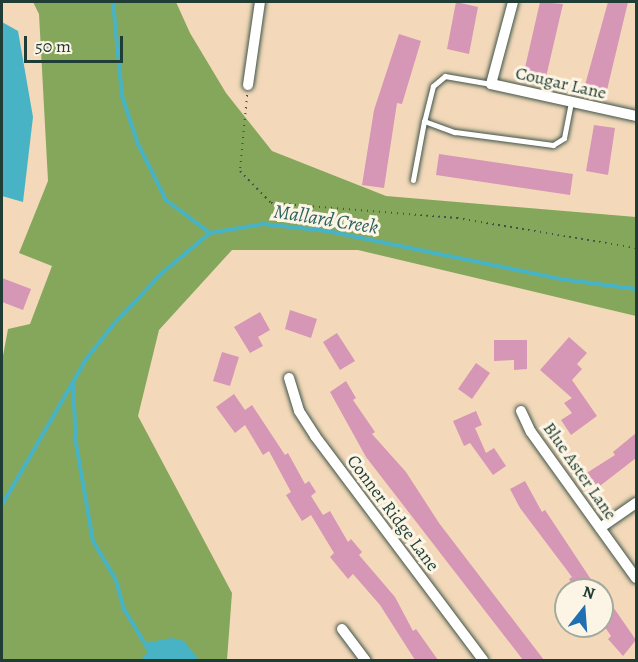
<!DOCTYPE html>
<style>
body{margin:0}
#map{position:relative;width:638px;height:662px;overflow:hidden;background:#f3d9ba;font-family:Alegreya,serif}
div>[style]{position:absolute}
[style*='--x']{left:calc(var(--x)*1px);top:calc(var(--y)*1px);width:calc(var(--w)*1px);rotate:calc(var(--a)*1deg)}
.forest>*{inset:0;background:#85a75c}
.water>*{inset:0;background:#47b3c4}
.stream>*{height:4px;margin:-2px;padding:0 2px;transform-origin:2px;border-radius:2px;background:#47b3c4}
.building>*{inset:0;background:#d696b6}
.path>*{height:2px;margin-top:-1px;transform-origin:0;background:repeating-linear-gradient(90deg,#3f5448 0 1.5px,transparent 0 6px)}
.roads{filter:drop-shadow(0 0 2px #3f5448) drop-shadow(0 0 2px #3f5448)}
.service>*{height:5px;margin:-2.5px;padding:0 2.5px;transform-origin:2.5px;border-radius:2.5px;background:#fff}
.minor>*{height:10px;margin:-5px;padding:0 5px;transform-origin:5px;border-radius:5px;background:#fff}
span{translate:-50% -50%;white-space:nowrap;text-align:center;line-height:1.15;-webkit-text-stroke:6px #fcf5e5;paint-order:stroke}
.street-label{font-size:18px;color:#1f3d34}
.water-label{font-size:20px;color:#2b605f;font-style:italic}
.frame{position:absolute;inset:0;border:3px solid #1f3d34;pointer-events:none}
.north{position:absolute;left:554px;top:578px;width:60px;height:60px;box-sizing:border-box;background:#fcf5e5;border:2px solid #a4ab9e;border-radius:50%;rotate:17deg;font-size:16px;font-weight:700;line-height:24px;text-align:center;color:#1f3d34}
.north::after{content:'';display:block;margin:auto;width:21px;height:27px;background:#1f6fb2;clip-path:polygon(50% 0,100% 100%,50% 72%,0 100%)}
.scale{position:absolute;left:24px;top:36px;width:99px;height:27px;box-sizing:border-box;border:3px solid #1f3d34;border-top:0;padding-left:8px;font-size:18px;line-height:21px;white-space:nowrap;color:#1f3d34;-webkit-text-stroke:4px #fcf5e5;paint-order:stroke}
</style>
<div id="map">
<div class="forest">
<div style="clip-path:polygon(33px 2px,176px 2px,190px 33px,226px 93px,272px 151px,386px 196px,636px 217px,636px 316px,358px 250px,232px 250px,159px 330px,138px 416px,232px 593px,227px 660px,2px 660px,2px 361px,8px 329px,30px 324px,52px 266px,19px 253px,48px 181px,39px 14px)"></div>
</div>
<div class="water">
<div style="clip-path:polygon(2px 22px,18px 31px,33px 117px,23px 202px,2px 196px)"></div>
<div style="clip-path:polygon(172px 638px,184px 641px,199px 660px,141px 660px,147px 653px,145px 643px)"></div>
</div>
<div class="stream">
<div style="--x:113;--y:2;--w:94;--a:84.5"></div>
<div style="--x:122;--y:96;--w:51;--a:71.6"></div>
<div style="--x:138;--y:144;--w:63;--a:63.4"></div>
<div style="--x:166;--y:200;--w:55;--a:36.9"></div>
<div style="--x:73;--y:385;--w:58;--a:87"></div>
<div style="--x:76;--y:443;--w:99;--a:80.2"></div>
<div style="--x:93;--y:541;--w:45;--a:59.5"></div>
<div style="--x:116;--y:580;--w:30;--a:75"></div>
<div style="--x:124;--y:609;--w:44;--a:58.8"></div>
<div style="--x:2;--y:505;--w:170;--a:-60"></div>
<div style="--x:87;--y:358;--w:42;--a:-51.8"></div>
<div style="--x:113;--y:325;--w:71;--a:-46.7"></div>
<div style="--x:162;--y:273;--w:62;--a:-39.8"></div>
<div style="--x:210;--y:233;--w:54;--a:-9.6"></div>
<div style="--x:263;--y:224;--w:64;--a:6.2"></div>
<div style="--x:327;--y:231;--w:238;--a:11.6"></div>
<div style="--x:560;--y:279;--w:77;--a:7.5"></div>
</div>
<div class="building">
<div style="clip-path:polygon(456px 2px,478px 7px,469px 54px,447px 49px)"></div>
<div style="clip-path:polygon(540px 2px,563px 4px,546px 77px,524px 72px)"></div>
<div style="clip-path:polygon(608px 2px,628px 2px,607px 90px,585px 85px)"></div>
<div style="clip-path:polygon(399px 34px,421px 41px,402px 104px,397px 103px,384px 188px,362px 185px,374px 110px)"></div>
<div style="clip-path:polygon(594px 125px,615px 128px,608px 175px,586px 171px)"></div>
<div style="clip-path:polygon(439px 154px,573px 174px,570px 195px,436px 175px)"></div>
<div style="clip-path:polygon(2px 278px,31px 289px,23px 310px,2px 302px)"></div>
<div style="clip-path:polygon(290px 310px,317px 319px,311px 338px,285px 329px)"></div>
<div style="clip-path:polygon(260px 312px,270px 330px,258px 337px,263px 346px,250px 353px,234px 327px)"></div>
<div style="clip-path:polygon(337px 333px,355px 361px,340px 370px,323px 342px)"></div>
<div style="clip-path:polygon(569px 337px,587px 353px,577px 364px,582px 369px,572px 380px,597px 416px,571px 435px,561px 420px,572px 413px,564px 403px,572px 398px,540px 370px)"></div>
<div style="clip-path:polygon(494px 340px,527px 340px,527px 369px,514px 370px,514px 360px,494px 361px)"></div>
<div style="clip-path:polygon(222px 352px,239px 357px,230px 386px,213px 381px)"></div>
<div style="clip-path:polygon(476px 363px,490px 373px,472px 399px,458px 389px)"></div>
<div style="clip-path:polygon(346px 381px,356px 398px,353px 400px,375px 432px,372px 434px,406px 472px,439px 523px,544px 660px,523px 660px,366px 457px,330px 392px)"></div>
<div style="clip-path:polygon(234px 394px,245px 410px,252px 405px,285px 455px,288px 453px,305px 484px,309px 481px,316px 492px,311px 496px,323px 515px,330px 511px,348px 542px,351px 539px,362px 552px,359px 555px,395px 597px,413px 631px,416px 629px,438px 660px,415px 660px,380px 605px,353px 574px,348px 579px,330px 557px,334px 553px,311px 515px,302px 521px,286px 495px,291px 492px,269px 451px,263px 455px,245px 425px,235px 433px,216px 407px)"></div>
<div style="clip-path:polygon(476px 411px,482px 425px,475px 428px,486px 453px,494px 448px,506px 466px,493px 475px,470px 443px,464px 446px,453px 421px)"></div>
<div style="clip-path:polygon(636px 433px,636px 458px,596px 489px,585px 474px,615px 455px,613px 452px)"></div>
<div style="clip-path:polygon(525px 481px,542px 512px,545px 510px,598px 590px,576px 590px,569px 579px,572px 577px,520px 508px,510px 489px)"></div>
<div style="clip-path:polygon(602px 591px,636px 640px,623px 656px,608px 639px,611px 636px,602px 623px)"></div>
</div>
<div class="path">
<div style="--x:247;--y:95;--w:76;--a:95.3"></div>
<div style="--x:240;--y:171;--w:45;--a:45.9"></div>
<div style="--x:271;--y:203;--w:187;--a:4.6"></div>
<div style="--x:457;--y:218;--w:181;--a:9.5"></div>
</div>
<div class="roads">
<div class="service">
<div style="--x:491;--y:84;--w:47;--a:-170.1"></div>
<div style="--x:445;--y:76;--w:16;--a:140"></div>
<div style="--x:433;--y:86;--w:36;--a:104"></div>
<div style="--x:424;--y:121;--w:33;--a:20"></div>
<div style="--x:455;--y:132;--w:99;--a:7.6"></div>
<div style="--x:553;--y:145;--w:13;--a:-32"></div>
<div style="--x:564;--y:138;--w:36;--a:-79"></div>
<div style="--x:413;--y:180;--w:60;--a:-79.4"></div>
</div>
<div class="minor">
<div style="--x:513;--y:2;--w:85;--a:105"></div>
<div style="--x:491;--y:84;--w:148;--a:12.4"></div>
<div style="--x:248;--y:85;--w:84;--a:-81.8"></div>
<div style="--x:289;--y:378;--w:34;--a:73"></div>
<div style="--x:299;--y:411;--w:30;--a:57"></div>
<div style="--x:315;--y:436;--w:280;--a:53.1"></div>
<div style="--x:521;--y:411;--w:23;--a:65"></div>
<div style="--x:531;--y:432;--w:180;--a:54.3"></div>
<div style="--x:600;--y:528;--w:44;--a:-34.8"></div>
<div style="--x:342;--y:629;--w:39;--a:53"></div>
</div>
</div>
<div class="street-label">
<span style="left:561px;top:83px;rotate:13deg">Cougar Lane</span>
<span style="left:580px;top:471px;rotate:55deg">Blue Aster Lane</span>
<span style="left:393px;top:513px;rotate:53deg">Conner Ridge Lane</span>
</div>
<div class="water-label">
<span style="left:326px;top:219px;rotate:9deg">Mallard Creek</span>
</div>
<div class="frame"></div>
<div class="north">N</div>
<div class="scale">50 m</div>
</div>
